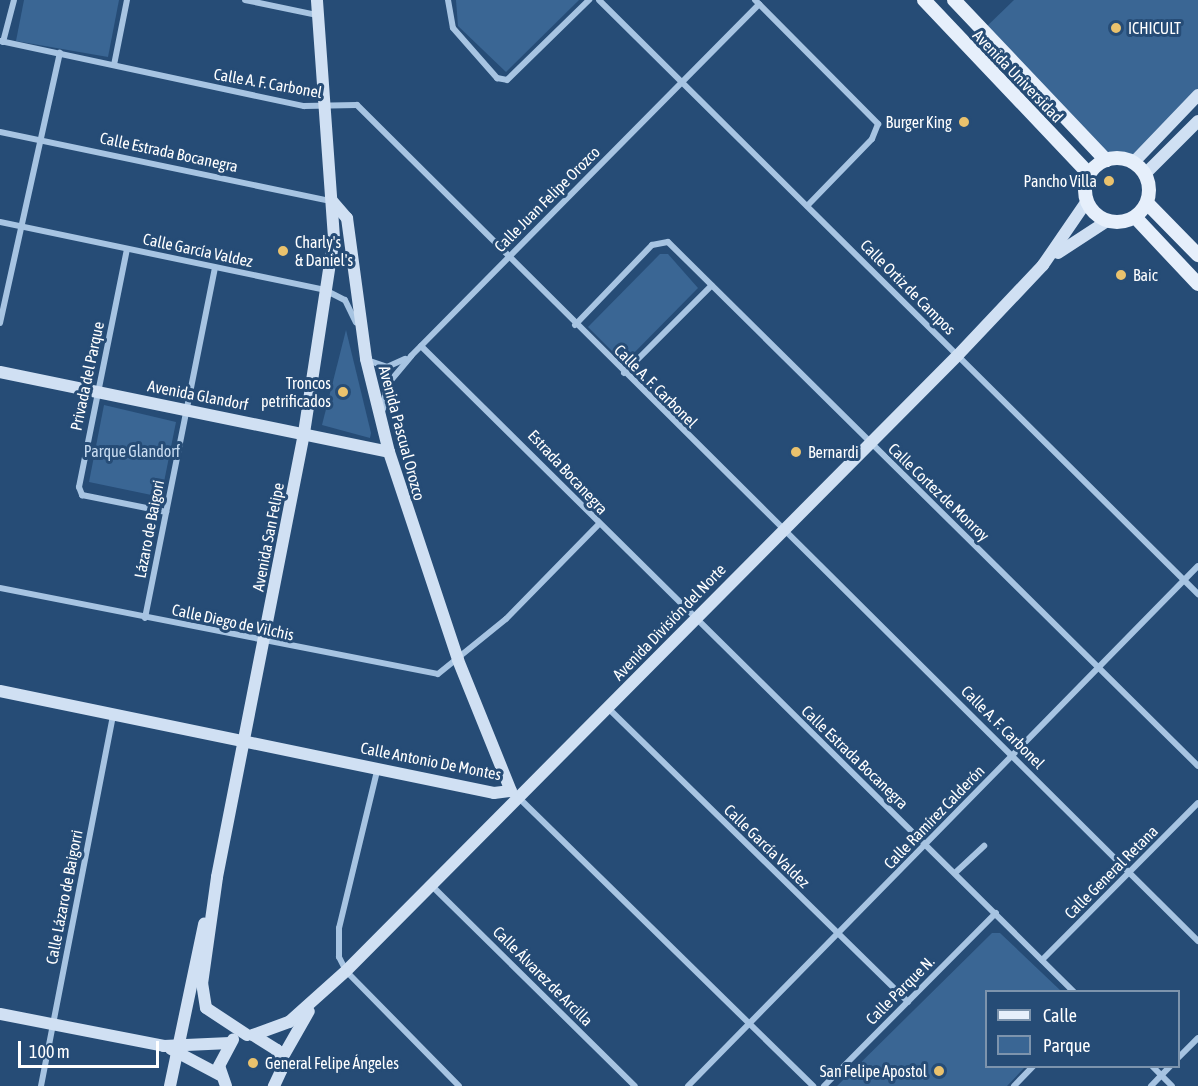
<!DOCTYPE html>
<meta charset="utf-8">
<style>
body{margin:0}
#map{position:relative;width:1198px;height:1086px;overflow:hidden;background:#264c76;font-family:"Asap Condensed",sans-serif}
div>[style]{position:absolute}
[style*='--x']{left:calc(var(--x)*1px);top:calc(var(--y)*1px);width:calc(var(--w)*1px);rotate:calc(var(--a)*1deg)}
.green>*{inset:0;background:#3a6694}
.minor>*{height:6px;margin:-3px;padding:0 3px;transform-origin:3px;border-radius:3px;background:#a7c4e2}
.secondary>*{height:12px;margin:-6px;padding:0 6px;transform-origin:6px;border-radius:6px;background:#d0e0f3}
.primary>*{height:14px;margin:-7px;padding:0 7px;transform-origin:7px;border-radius:7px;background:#e6effb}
.primary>.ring{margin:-7px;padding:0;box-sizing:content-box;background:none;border:14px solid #e6effb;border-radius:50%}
.dots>*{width:16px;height:16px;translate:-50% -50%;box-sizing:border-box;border:3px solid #264c76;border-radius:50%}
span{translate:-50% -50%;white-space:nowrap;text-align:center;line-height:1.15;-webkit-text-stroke:6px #264c76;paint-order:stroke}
.poi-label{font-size:16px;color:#fff}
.left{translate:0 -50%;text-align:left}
.right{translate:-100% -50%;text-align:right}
.street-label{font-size:16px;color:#fff}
.park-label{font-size:16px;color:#c9ddf2}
.legend{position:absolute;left:985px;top:990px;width:195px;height:78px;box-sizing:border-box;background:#264c76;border:2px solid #7d94ad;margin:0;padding:8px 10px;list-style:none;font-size:18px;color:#fff}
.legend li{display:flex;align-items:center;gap:12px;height:30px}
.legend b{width:30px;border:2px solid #7d94ad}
.scale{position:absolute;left:18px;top:1041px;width:141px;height:27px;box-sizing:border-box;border:3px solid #fff;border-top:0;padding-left:8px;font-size:18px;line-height:21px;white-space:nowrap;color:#fff;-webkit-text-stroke:4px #264c76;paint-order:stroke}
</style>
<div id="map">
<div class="green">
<div style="clip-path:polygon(24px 0,119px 0,108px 57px,16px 41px)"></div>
<div style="clip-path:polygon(456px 0,579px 0,506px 72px,458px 26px)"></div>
<div style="clip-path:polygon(1014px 0,1198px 0,1198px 95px,1133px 163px,1106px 160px,983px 30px)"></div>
<div style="clip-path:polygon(660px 254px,668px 254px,698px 288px,624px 363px,588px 327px)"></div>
<div style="clip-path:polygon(346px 330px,371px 433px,370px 438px,322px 425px)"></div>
<div style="clip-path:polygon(104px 405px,176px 422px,161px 497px,89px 482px)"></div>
<div style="clip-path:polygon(992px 933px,1000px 933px,1061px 991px,986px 992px,986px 1066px,1025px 1067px,1007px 1086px,837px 1086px)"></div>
</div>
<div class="minor">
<div style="--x:245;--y:0;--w:74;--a:11.8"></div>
<div style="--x:448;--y:0;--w:28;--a:80"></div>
<div style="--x:453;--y:28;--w:67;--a:48.7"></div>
<div style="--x:497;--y:78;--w:10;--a:11"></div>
<div style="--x:507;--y:80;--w:115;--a:-44.3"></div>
<div style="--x:599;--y:0;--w:844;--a:44.76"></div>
<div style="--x:755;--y:0;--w:175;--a:45.2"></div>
<div style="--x:878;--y:124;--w:16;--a:112"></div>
<div style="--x:872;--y:139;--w:93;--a:134.1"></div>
<div style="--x:0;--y:41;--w:311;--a:12.1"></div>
<div style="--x:304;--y:106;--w:53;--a:-1.1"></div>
<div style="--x:357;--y:105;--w:1186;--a:44.83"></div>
<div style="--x:3;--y:42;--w:43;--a:-75.3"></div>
<div style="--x:114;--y:65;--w:66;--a:-78.7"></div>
<div style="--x:0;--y:132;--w:338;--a:11.8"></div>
<div style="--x:0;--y:222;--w:332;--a:11.8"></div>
<div style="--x:325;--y:290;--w:22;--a:27"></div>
<div style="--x:345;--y:300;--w:25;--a:64"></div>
<div style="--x:127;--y:249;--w:243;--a:101.4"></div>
<div style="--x:79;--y:487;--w:9;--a:69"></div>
<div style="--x:82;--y:495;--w:86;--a:11.4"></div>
<div style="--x:0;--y:323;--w:277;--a:-77.5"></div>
<div style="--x:575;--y:325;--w:111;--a:-46.1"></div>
<div style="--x:652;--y:245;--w:16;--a:-11"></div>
<div style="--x:668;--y:242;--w:745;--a:44.67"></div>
<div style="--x:421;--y:346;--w:919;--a:44.69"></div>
<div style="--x:367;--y:360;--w:21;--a:19"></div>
<div style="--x:387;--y:367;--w:20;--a:-24"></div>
<div style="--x:624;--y:373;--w:124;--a:-45"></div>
<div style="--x:383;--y:409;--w:24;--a:-81"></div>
<div style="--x:387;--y:385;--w:38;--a:-50"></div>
<div style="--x:411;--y:356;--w:495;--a:-45.3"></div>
<div style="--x:0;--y:588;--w:446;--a:11.1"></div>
<div style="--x:438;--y:674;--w:87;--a:-39"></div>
<div style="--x:506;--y:619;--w:132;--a:-45.6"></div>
<div style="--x:145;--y:618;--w:357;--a:-78.7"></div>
<div style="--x:608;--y:708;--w:420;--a:44.4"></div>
<div style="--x:378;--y:767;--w:166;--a:103.6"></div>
<div style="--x:339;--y:928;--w:29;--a:90"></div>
<div style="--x:339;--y:957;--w:16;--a:63"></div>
<div style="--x:346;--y:971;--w:161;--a:45.5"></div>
<div style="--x:519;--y:798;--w:412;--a:44.4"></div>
<div style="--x:955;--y:873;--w:40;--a:-43"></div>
<div style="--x:431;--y:885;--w:286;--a:44.6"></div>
<div style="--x:1042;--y:960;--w:221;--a:-45.2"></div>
<div style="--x:1178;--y:1058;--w:28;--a:-45"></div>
<div style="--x:1152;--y:1066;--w:28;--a:45"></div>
<div style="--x:41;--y:1086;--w:379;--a:-79"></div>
<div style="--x:688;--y:1086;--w:728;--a:-45.56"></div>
<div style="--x:824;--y:1086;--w:244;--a:-45.2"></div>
<div style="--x:1014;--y:1086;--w:28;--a:-46"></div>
<div style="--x:1151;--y:1086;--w:28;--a:-46"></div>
</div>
<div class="secondary">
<div style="--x:1133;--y:163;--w:94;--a:-46.3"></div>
<div style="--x:1145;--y:174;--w:75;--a:-45"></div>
<div style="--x:332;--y:201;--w:23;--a:49"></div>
<div style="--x:347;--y:218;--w:142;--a:82.3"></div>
<div style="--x:366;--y:359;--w:96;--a:76.1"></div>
<div style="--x:389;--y:452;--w:219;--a:71.6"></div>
<div style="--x:458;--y:660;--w:141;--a:68"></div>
<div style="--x:1058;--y:253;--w:59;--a:-33.1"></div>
<div style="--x:0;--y:372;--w:397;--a:11.6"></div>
<div style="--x:0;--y:691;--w:504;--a:11.67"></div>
<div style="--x:494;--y:793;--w:17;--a:-7"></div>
<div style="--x:0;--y:1014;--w:167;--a:11"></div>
<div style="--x:164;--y:1046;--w:66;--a:-2.6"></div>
<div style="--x:247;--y:1035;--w:49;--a:-146.6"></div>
<div style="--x:206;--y:1008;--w:24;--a:-99"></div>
<div style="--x:202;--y:984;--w:108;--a:-82"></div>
<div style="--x:217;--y:877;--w:452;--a:-78.9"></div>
<div style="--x:304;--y:433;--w:197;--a:-81.3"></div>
<div style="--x:334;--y:238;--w:239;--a:-94.1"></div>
<div style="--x:253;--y:1035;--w:38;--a:-20"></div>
<div style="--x:289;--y:1022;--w:76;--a:-41.8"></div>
<div style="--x:346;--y:971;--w:868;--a:-45.19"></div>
<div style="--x:958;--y:355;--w:124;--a:-46.6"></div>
<div style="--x:1043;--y:265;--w:78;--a:-55.5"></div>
<div style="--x:253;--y:1035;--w:28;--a:32"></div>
<div style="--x:277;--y:1050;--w:21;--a:79"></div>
<div style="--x:281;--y:1071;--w:17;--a:115"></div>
<div style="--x:171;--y:1049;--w:55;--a:28"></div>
<div style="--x:281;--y:1060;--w:56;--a:-60.3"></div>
<div style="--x:170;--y:1086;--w:166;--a:-78.1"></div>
<div style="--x:226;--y:1086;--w:21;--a:-109"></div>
<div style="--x:219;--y:1066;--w:30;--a:-62"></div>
</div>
<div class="primary">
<div style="--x:924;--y:0;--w:240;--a:46.5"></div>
<div style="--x:954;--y:0;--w:221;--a:46.5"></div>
<div class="ring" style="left:1085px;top:158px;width:50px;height:50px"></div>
<div style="--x:1147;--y:203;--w:73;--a:45.6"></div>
<div style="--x:1135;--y:217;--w:92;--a:46.8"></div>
</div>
<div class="dots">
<div style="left:1116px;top:28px;background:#eac26d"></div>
<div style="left:964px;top:122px;background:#eac26d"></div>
<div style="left:1109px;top:181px;background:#eac26d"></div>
<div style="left:283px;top:251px;background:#eac26d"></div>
<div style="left:1121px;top:275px;background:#eac26d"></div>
<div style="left:343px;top:392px;background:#eac26d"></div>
<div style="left:796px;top:452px;background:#eac26d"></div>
<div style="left:253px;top:1063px;background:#eac26d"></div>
<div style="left:939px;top:1071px;background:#eac26d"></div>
</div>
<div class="poi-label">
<span class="left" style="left:1128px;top:28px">ICHICULT</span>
<span class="right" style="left:952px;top:122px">Burger King</span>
<span class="right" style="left:1097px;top:181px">Pancho Villa</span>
<span class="left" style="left:295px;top:251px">Charly's<br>&amp; Daniel's</span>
<span class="left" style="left:1133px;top:275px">Baic</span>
<span class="right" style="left:331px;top:392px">Troncos<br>petrificados</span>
<span class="left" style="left:808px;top:452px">Bernardi</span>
<span class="left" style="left:265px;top:1063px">General Felipe Ángeles</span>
<span class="right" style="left:927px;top:1071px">San Felipe Apostol</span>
</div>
<div class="street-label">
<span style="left:1018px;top:76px;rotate:46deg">Avenida Universidad</span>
<span style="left:268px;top:83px;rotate:10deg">Calle A. F. Carbonel</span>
<span style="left:169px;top:152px;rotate:12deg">Calle Estrada Bocanegra</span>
<span style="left:547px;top:199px;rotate:-45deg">Calle Juan Felipe Orozco</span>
<span style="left:198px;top:250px;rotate:12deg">Calle García Valdez</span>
<span style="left:908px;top:287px;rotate:45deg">Calle Ortiz de Campos</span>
<span style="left:87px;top:376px;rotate:-78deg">Privada del Parque</span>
<span style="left:656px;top:386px;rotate:45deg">Calle A. F. Carbonel</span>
<span style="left:198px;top:395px;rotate:11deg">Avenida Glandorf</span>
<span style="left:402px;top:433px;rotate:75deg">Avenida Pascual Orozco</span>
<span style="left:568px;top:472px;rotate:47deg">Estrada Bocanegra</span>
<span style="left:939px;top:492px;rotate:44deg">Calle Cortez de Monroy</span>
<span style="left:149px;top:529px;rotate:-79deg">Lázaro de Baigori</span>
<span style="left:268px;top:537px;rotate:-79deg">Avenida San Felipe</span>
<span style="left:233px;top:622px;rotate:12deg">Calle Diego de Vilchis</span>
<span style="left:669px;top:622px;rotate:-46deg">Avenida División del Norte</span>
<span style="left:1003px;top:727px;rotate:45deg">Calle A. F. Carbonel</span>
<span style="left:855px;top:757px;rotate:44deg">Calle Estrada Bocanegra</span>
<span style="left:431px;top:761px;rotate:11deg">Calle Antonio De Montes</span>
<span style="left:934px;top:817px;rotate:-46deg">Calle Ramírez Calderón</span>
<span style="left:767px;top:846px;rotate:44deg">Calle García Valdez</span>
<span style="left:1111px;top:872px;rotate:-45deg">Calle General Retana</span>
<span style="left:64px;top:897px;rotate:-79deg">Calle Lázaro de Baigorri</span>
<span style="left:543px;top:976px;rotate:45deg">Calle Álvarez de Arcilla</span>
<span style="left:900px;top:990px;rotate:-45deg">Calle Parque N.</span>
</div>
<div class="park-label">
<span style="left:132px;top:451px">Parque Glandorf</span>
</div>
<ul class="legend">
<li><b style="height:8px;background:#e6effb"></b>Calle</li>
<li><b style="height:16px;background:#3a6694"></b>Parque</li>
</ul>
<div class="scale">100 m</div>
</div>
